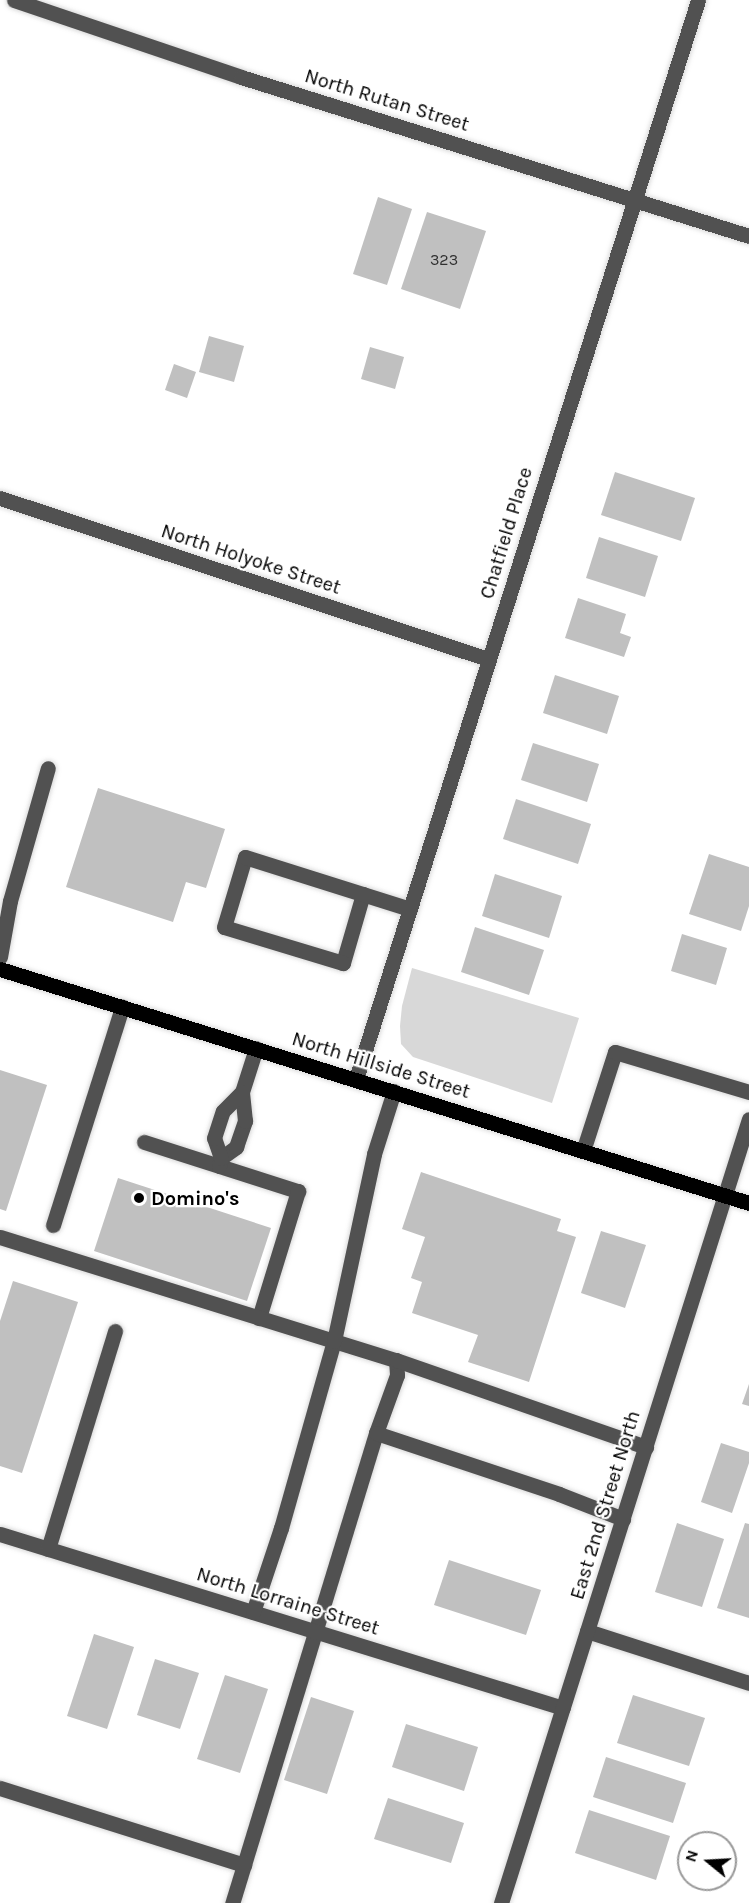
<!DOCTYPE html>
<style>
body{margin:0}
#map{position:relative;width:749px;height:1903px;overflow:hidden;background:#fff;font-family:Karla,sans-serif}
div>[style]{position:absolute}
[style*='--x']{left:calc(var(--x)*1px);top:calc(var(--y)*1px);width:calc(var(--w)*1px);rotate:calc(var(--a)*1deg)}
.green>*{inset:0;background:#d8d8d8}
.building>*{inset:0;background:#c0c0c0}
.roads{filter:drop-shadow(0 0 2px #dbdbdb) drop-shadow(0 0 2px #dbdbdb)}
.minor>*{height:15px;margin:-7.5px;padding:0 7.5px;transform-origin:7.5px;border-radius:7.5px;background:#515151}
.major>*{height:15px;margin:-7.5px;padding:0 7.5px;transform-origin:7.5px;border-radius:7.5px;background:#000}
.dots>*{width:16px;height:16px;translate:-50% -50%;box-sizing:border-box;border:3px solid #fff;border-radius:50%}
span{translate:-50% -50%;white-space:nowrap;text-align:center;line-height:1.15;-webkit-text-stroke:4.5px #fff;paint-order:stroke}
.number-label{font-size:16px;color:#303030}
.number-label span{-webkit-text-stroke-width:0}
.street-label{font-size:20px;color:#000}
.poi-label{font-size:20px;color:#000;font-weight:700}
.left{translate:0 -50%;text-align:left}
.north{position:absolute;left:677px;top:1831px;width:60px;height:60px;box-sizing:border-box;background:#fff;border:2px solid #999;border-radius:50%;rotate:288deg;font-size:16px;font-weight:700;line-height:24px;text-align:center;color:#000}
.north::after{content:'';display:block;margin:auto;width:21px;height:27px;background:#000;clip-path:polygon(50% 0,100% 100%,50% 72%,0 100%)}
</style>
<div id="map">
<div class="green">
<div style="clip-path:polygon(412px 968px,579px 1018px,552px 1103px,413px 1057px,401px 1044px,400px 1026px,402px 1006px)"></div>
</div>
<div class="building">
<div style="clip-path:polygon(378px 197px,412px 209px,387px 285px,353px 274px)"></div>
<div style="clip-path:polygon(427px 212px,486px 231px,460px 309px,401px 289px)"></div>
<div style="clip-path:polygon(209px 336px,244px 346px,234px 382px,199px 372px)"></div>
<div style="clip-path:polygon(370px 347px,404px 357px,395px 389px,361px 379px)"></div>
<div style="clip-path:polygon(174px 364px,196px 372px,187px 398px,165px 390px)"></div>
<div style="clip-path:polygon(615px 472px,695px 498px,681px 541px,601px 515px)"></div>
<div style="clip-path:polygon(599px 537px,658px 556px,645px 597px,586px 578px)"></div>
<div style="clip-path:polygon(578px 598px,626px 614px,620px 633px,631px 637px,624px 657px,565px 638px)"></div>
<div style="clip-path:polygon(555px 675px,619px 696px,607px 734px,543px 713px)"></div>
<div style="clip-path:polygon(533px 743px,599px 764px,587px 802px,521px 780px)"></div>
<div style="clip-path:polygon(98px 788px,225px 829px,206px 888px,186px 882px,173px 922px,66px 887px)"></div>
<div style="clip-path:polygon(516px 799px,591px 824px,578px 864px,503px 839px)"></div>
<div style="clip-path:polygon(709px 854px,749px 867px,749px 906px,741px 931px,689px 914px)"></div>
<div style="clip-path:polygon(495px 874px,562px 896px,549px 938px,482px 916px)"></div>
<div style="clip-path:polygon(475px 927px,544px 950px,529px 995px,461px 972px)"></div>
<div style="clip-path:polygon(682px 934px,727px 948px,716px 985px,671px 971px)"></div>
<div style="clip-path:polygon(0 1070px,47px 1085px,6px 1211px,0 1209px)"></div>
<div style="clip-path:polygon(421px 1172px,561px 1219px,557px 1231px,576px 1237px,529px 1382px,468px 1362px,478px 1335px,412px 1313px,422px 1282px,411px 1278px,425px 1237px,402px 1229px)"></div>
<div style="clip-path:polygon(118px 1178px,271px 1228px,247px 1301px,94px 1251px)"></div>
<div style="clip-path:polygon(601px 1231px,646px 1245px,625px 1308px,581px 1293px)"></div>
<div style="clip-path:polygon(13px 1281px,78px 1302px,22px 1473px,0 1466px,0 1321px)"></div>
<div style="clip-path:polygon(749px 1384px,749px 1406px,742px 1404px)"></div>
<div style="clip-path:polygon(721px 1443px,749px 1452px,749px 1463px,732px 1513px,701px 1502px)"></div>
<div style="clip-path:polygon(677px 1523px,724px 1539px,702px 1607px,655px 1592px)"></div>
<div style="clip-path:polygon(745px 1523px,749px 1524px,749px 1618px,717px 1608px)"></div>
<div style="clip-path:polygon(449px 1560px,541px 1590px,526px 1635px,434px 1605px)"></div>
<div style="clip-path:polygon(94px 1634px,134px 1647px,107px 1729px,67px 1716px)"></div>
<div style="clip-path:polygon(155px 1659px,199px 1673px,180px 1729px,137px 1715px)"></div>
<div style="clip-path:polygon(225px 1675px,268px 1689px,240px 1773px,197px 1759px)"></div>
<div style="clip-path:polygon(633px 1695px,705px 1718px,689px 1766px,617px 1743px)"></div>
<div style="clip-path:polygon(311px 1697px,354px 1711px,327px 1794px,284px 1780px)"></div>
<div style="clip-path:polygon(406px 1724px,478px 1747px,464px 1791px,392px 1767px)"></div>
<div style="clip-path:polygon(606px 1757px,686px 1783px,673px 1823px,593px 1797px)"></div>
<div style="clip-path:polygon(388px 1798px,464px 1823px,451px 1863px,374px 1839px)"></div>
<div style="clip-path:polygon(589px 1810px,670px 1836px,656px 1880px,575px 1853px)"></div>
</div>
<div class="roads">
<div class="minor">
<div style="--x:14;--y:0;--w:240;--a:18.7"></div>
<div style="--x:241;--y:77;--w:532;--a:17.38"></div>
<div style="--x:0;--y:498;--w:514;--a:18.26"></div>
<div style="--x:363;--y:894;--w:72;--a:106.2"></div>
<div style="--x:343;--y:963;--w:124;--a:-163.2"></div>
<div style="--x:224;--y:927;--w:73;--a:-73.3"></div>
<div style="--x:245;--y:857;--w:173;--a:17.5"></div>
<div style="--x:0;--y:957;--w:57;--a:-79.9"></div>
<div style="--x:10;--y:901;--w:138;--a:-74.1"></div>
<div style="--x:356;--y:1079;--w:1132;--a:-72.41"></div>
<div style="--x:144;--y:1142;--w:162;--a:17.7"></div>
<div style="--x:298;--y:1191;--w:133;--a:107.1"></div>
<div style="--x:583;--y:1151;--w:104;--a:-72.1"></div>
<div style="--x:615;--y:1052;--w:140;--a:16.6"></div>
<div style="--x:221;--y:1158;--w:19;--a:-36"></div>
<div style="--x:236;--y:1147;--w:28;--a:-71"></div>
<div style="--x:245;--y:1121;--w:29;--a:-96"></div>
<div style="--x:242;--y:1092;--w:46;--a:-72.3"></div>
<div style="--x:219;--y:1166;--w:8;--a:-76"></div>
<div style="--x:221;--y:1158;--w:21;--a:-109"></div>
<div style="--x:214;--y:1138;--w:28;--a:-72"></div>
<div style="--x:223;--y:1111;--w:27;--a:-45"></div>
<div style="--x:53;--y:1225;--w:229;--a:-72.4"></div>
<div style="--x:0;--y:1237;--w:415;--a:17.3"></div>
<div style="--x:396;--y:1360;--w:15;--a:86"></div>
<div style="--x:397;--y:1375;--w:62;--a:109.9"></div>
<div style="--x:376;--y:1433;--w:492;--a:107"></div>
<div style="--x:396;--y:1360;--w:265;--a:19.2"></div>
<div style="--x:376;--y:1433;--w:193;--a:18.4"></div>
<div style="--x:559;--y:1494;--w:69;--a:21.3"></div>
<div style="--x:0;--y:1534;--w:589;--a:17.17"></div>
<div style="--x:48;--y:1549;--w:228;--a:-72.9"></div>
<div style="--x:253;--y:1612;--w:89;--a:-71.6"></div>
<div style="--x:281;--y:1528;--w:194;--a:-74.2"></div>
<div style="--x:334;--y:1341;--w:191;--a:-77.9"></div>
<div style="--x:374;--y:1154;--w:66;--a:-72.4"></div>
<div style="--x:587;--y:1631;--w:170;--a:17.8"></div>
<div style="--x:0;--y:1788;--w:256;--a:17.5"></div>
<div style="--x:501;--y:1903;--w:822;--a:-72.45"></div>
</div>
<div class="major">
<div style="--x:0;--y:969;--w:785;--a:17.35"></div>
</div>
</div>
<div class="dots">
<div style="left:139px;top:1198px;background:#000"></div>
</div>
<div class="number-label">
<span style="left:444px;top:260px">323</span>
</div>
<div class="street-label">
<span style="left:387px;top:100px;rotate:17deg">North Rutan Street</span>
<span style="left:506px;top:533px;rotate:-73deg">Chatfield Place</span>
<span style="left:251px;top:559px;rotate:18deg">North Holyoke Street</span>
<span style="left:381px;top:1065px;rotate:17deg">North Hillside Street</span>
<span style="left:605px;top:1505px;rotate:-73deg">East 2nd Street North</span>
<span style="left:288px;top:1601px;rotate:17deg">North Lorraine Street</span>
</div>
<div class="poi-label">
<span class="left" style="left:151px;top:1198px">Domino's</span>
</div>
<div class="north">N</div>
</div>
